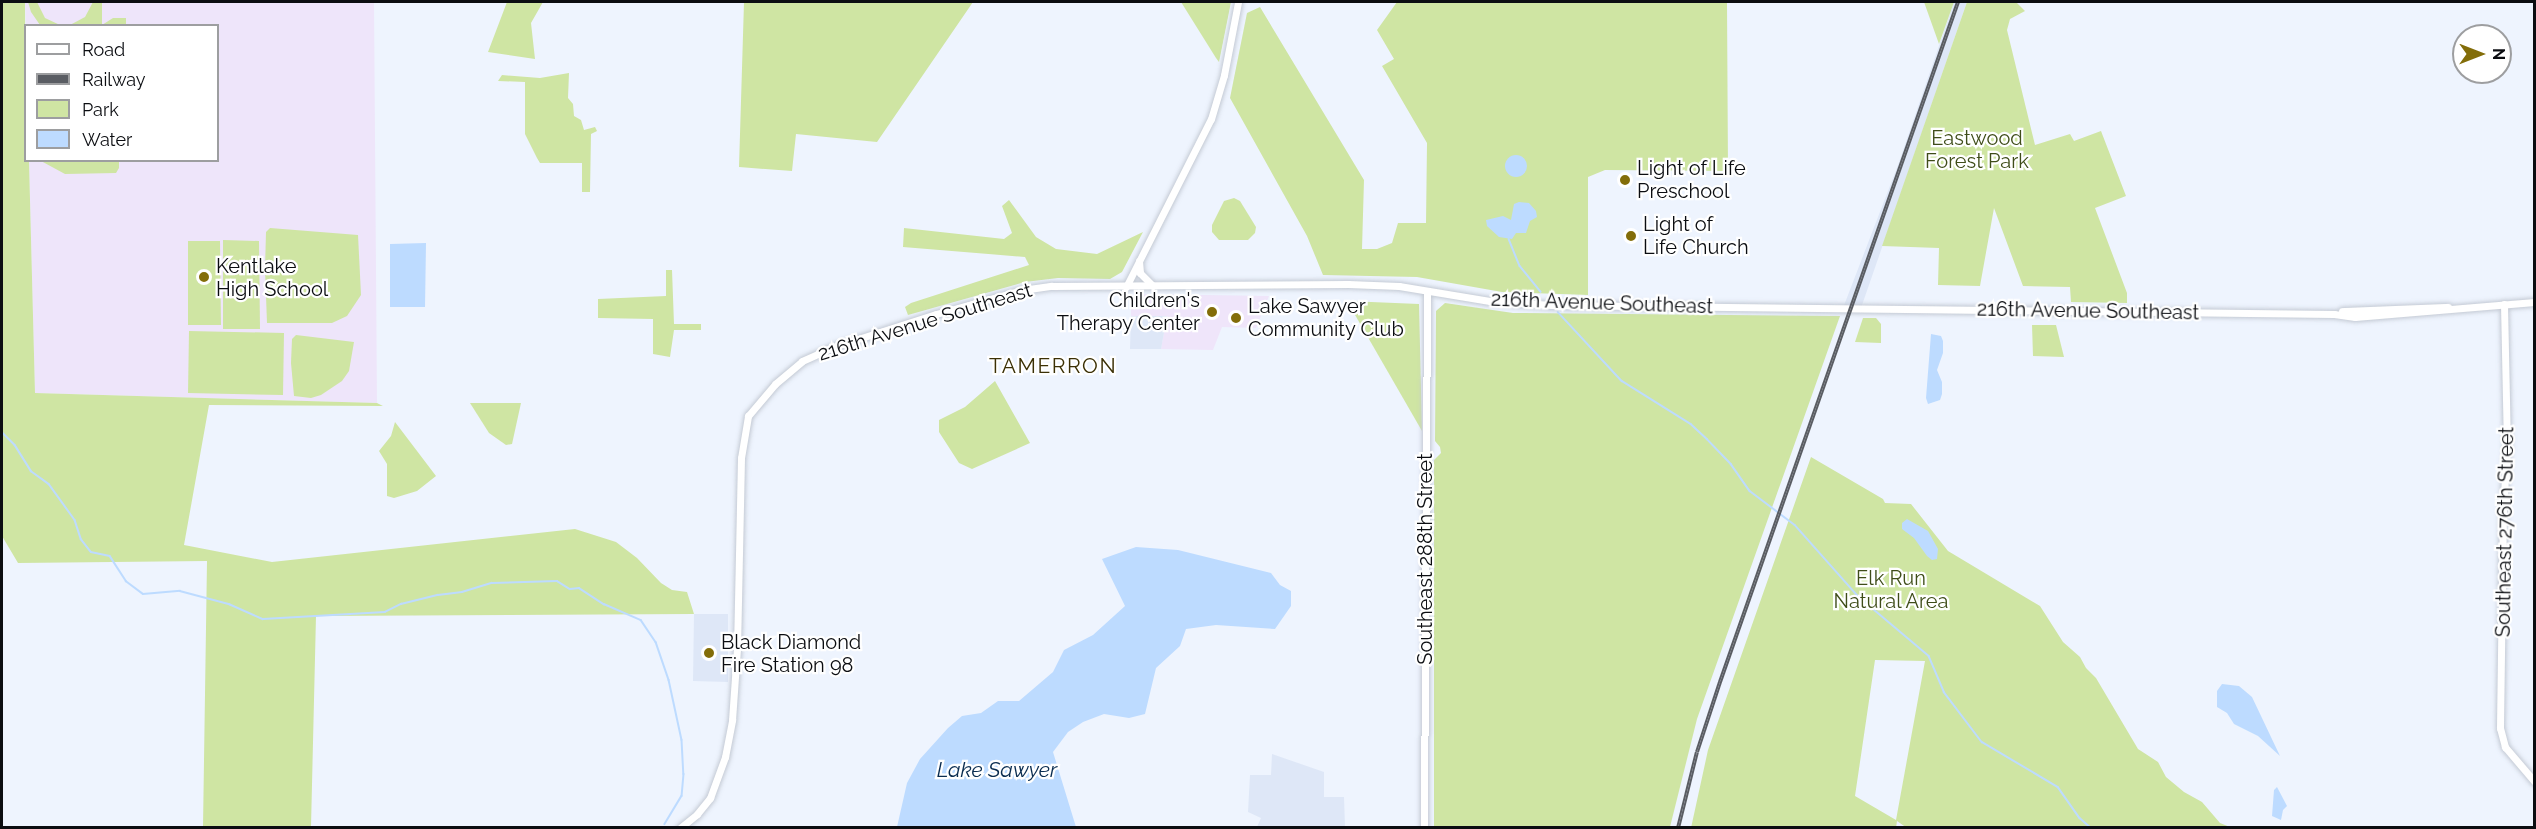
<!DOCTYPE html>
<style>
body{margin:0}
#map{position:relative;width:2536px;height:829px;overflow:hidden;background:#eef4fe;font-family:Raleway,sans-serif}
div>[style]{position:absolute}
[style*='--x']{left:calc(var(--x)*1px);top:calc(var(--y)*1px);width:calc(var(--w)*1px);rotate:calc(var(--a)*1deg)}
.commercial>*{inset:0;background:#efe5fa}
.built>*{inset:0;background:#dee7f7}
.education>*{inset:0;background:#eee5fa}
.green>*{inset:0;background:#cfe5a3}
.water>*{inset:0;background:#bddbff}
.round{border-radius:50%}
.stream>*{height:1.5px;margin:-0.75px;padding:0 0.75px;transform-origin:0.75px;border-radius:0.75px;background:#bddbff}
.roads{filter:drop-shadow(0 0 2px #c4cad4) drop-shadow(0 0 2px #c4cad4)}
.minor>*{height:7px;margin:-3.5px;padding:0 3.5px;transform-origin:3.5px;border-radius:3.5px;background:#fff}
.rail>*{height:4px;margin-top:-2px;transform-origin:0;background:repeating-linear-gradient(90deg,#fff 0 4.5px,#5a5d63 0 9px);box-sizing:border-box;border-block:2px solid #5a5d63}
.dots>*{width:16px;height:16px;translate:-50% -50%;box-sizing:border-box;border:3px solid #fff;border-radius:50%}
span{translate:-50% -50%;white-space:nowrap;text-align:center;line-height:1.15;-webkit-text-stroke:4.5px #fff;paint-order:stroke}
.park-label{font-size:20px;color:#3f4d19}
.poi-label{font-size:20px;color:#0b0d11}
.left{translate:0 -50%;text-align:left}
.right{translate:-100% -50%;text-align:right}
.street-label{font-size:20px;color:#0b0d11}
.neighbourhood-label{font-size:21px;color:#3b3005;letter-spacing:1.5px}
.water-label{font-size:21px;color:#092c50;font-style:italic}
.frame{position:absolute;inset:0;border:3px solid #0b0d11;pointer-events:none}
.legend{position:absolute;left:24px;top:24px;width:195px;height:138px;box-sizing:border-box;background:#fff;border:2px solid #9d9ea0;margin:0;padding:8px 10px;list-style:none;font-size:18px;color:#0b0d11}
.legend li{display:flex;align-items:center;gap:12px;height:30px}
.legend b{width:30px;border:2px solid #9d9ea0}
.north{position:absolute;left:2452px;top:24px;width:60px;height:60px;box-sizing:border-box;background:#fff;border:2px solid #9d9ea0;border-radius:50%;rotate:90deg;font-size:16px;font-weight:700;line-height:24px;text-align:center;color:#0b0d11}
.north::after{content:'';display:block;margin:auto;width:21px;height:27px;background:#836d09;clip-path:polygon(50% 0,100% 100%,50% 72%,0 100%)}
</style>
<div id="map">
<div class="commercial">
<div style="clip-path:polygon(1136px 294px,1269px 296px,1256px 328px,1222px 327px,1213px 350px,1161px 349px,1167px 316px,1131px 316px,1131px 298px)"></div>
</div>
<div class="built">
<div style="clip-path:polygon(1954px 2px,1967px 2px,1861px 308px,1843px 308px,1898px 165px)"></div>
<div style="clip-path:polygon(1131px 316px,1167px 316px,1161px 349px,1130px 349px)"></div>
<div style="clip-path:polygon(694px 614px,728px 614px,728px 682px,693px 681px)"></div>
<div style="clip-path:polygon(1272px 754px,1324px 772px,1324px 797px,1344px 797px,1345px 827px,1257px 827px,1261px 818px,1248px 812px,1250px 775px,1271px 775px)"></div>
</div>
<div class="education">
<div style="clip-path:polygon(25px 2px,374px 2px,377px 403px,35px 393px,29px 161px,218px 160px,218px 26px,26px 25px)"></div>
</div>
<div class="green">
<div style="clip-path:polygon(2px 2px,25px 2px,26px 160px,29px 161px,35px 393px,377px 403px,383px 406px,209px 405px,184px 545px,272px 562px,575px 529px,616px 542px,637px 558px,661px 583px,672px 590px,687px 592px,694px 614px,316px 616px,311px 827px,203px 827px,207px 561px,18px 563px,2px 536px)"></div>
<div style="clip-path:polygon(28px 2px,37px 2px,45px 18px,60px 25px,40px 25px,31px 12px)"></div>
<div style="clip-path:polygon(93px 2px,102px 2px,102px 25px,113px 18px,126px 18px,126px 25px,70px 25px,85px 17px)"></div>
<div style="clip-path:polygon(507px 2px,543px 2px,531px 23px,535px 59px,488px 52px)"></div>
<div style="clip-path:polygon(744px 2px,973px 2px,877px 142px,796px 134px,792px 171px,739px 167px)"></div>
<div style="clip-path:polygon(1181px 2px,1231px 2px,1219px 62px,1216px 58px)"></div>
<div style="clip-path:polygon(1397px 2px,1727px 2px,1728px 171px,1605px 170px,1588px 177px,1588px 295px,1502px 292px,1417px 277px,1323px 275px,1307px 236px,1230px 98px,1247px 13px,1260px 7px,1364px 180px,1362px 249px,1377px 249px,1392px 243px,1398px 223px,1426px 223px,1427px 143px,1382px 66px,1394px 59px,1377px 30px)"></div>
<div style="clip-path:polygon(1924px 2px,1954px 2px,1939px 44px)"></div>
<div style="clip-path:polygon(1967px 2px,2016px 2px,2025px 11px,2010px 19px,2007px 30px,2035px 145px,2070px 134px,2074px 141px,2101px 131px,2126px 196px,2095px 208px,2127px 293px,2127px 303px,2071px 302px,2070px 287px,2023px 286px,1994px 208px,1980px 286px,1938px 285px,1939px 248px,1882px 246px)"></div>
<div style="clip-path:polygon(569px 73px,568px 98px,573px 104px,574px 116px,581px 120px,584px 130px,595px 127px,597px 131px,591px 134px,590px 192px,582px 192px,582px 163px,540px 163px,537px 158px,525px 134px,525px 82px,498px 81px,502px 75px,540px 78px)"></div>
<div style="clip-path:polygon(41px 161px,119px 161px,119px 168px,116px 173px,65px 174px)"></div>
<div style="clip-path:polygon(1234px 198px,1240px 201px,1256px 227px,1255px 233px,1248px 240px,1219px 240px,1212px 232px,1212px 225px,1224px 201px)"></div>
<div style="clip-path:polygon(1009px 200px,1036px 237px,1056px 249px,1097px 254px,1143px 232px,1122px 272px,1110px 279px,1058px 278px,1025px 282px,908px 315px,905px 307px,911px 303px,1029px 265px,1025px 257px,903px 247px,904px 228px,1004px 239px,1012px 233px,1002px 206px)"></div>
<div style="clip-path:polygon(270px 228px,358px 235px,361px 295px,347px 316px,332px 323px,267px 323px,265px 269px,266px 232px)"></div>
<div style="clip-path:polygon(223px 240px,259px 241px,260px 329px,223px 329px)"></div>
<div style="clip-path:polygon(188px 241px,220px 241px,221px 325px,188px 325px)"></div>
<div style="clip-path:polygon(666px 270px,672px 270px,674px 324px,701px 324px,701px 330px,674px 330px,670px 357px,653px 354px,653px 319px,598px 318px,598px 299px,666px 296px)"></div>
<div style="clip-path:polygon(1347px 301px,1419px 304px,1422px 431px)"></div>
<div style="clip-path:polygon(1445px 303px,1513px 313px,1840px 316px,1697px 719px,1670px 827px,1434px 827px,1434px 460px,1441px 453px,1440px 447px,1435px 441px,1436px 311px)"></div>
<div style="clip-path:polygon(1863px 318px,1876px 318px,1881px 324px,1881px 343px,1855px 342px)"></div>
<div style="clip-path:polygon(2032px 325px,2056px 325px,2064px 357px,2033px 356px)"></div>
<div style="clip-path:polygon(189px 331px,284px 333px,283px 395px,188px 393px)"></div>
<div style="clip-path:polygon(296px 335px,354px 342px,349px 371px,342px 381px,321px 395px,311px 398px,294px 396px,291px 363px,292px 339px)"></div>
<div style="clip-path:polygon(995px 381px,1030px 443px,972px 469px,959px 463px,939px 432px,939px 420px,965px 407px)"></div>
<div style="clip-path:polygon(470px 403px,521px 403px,512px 444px,506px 445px,489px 433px)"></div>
<div style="clip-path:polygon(395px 422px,436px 476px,417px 491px,394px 498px,387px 496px,387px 464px,379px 451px,391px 436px)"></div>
<div style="clip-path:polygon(evenodd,1811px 457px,1883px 499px,1885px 503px,1911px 504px,1948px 551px,2040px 606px,2063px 642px,2080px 657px,2086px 668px,2096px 678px,2138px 749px,2158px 762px,2166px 777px,2184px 792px,2202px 802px,2220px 823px,2230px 827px,1907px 828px,1897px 821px,1896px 828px,1691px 828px,1708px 750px,1811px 457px,1875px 660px,1925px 661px,1896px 820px,1855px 796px,1875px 660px)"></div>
</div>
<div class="water">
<div class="round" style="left:1505px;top:155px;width:22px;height:22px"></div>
<div style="clip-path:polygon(1519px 202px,1529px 203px,1536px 211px,1537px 217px,1530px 221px,1526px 233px,1516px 233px,1512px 239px,1499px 237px,1487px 226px,1486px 220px,1503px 216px,1511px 220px,1514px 204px)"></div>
<div style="clip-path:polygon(426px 243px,425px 307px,390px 307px,390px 244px)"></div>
<div style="clip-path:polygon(1931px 334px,1941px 336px,1943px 341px,1943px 353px,1937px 370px,1942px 382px,1942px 394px,1940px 400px,1928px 404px,1926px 398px)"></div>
<div style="clip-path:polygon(1907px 519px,1928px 531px,1938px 549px,1937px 559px,1932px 560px,1927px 556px,1914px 538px,1902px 529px,1902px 523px)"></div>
<div style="clip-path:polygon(1136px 547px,1178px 550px,1271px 573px,1280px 585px,1291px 591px,1291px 606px,1275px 629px,1216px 625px,1186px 629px,1180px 646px,1156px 668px,1145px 714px,1129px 718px,1104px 714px,1083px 722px,1068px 732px,1053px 752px,1076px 827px,897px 827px,907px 783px,920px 759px,948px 728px,962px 716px,981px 713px,998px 701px,1019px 701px,1053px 672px,1064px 650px,1093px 635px,1125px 606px,1102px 559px)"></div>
<div style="clip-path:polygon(2222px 684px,2239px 686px,2252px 697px,2280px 756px,2258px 736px,2234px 724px,2227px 713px,2217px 707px,2217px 691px)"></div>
<div style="clip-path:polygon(2277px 787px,2287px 806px,2283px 810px,2281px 820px,2272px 816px,2274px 790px)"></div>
</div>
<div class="stream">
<div style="--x:1509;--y:239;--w:29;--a:68"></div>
<div style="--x:1520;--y:266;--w:33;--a:51"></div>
<div style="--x:1558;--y:312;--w:94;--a:47.2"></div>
<div style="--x:1622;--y:381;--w:81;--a:31.9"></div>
<div style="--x:1691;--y:424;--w:22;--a:43"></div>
<div style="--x:1707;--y:439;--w:35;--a:46"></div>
<div style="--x:1731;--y:464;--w:33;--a:55"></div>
<div style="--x:1750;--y:491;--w:56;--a:37.1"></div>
<div style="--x:1795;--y:525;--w:95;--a:48.4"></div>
<div style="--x:1858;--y:596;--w:93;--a:40.2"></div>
<div style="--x:1929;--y:656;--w:39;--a:67"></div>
<div style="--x:1944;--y:692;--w:63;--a:52.8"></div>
<div style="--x:1982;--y:742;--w:88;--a:30.6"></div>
<div style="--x:2058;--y:787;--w:38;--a:55"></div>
<div style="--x:2080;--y:818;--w:15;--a:42"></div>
<div style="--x:2;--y:432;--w:18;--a:45"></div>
<div style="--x:15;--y:445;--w:31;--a:58"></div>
<div style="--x:31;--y:471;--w:22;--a:36"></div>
<div style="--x:49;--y:484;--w:44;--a:54.2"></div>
<div style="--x:75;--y:520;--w:20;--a:72"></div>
<div style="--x:81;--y:539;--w:16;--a:52"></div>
<div style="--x:91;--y:552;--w:19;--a:12"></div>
<div style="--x:110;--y:556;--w:30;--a:57"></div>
<div style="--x:126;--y:581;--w:21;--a:37"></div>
<div style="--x:143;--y:594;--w:37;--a:-5"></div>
<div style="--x:180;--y:591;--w:51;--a:14.9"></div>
<div style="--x:229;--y:604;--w:37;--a:24"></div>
<div style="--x:263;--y:619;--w:122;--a:-3.3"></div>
<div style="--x:385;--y:612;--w:18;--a:-27"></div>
<div style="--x:401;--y:604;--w:38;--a:-14"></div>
<div style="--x:438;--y:595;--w:24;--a:-7"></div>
<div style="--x:462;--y:592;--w:31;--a:-17"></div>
<div style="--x:492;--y:583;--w:65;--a:-1.8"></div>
<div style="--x:557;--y:581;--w:15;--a:32"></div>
<div style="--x:570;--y:589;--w:9;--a:-6"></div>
<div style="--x:579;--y:588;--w:30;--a:33"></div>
<div style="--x:604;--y:604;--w:40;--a:23.4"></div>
<div style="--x:641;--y:620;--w:27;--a:56"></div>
<div style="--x:656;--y:642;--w:40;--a:71.1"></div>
<div style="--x:669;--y:680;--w:61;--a:77.8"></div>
<div style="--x:682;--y:740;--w:34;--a:87"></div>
<div style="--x:684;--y:774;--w:22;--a:95"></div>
<div style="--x:682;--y:796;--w:33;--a:121"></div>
</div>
<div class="roads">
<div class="minor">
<div style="--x:1139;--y:261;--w:12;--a:85"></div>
<div style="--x:1140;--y:273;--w:18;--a:45"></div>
<div style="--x:1126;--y:287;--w:188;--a:-63.2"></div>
<div style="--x:1211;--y:119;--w:46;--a:-73.5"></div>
<div style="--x:1224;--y:75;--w:74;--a:-79.1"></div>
<div style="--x:2504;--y:304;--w:141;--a:88.8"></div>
<div style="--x:2507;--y:445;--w:66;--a:93.5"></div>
<div style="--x:2503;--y:511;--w:217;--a:90.8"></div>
<div style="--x:2500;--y:728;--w:20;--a:75"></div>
<div style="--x:2505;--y:747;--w:45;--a:49.5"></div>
<div style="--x:2342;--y:311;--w:106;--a:-2.2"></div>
<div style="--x:680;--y:828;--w:22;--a:-39"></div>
<div style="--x:697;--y:814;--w:21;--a:-51"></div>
<div style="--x:710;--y:798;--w:44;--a:-69.9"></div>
<div style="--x:725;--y:757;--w:38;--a:-79"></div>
<div style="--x:732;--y:720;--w:71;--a:-86"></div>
<div style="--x:737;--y:649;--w:191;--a:-88.8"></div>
<div style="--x:741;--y:458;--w:43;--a:-80.5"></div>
<div style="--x:748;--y:416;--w:42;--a:-49.8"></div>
<div style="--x:775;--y:384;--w:35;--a:-40"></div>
<div style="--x:802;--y:361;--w:34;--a:-24"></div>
<div style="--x:833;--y:347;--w:108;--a:-17.8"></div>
<div style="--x:936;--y:314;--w:89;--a:-15.6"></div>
<div style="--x:1022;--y:290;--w:30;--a:-8"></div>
<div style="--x:1052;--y:286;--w:296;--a:-0.4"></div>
<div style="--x:1348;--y:284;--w:51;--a:2.2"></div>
<div style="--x:1399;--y:286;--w:92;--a:9.4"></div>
<div style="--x:1490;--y:301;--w:62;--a:3.7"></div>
<div style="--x:1552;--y:305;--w:782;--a:0.66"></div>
<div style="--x:2334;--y:314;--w:21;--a:8"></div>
<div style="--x:2355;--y:317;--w:180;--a:-4.8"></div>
<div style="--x:1424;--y:828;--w:537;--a:-89.68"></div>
</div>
</div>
<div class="rail">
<div style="--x:1678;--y:828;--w:78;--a:-76"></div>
<div style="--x:1697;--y:752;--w:74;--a:-71.8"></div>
<div style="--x:1720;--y:682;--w:720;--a:-70.71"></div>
</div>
<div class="dots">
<div style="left:1625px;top:180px;background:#836d09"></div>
<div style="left:1631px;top:236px;background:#836d09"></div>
<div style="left:204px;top:277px;background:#836d09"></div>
<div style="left:1212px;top:312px;background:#836d09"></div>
<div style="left:1236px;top:318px;background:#836d09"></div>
<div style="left:709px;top:653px;background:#836d09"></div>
</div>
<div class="park-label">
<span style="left:1977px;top:150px">Eastwood<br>Forest Park</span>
<span style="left:1891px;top:590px">Elk Run<br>Natural Area</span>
</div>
<div class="poi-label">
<span class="left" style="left:1637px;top:180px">Light of Life<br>Preschool</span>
<span class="left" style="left:1643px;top:236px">Light of<br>Life Church</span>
<span class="left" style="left:216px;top:278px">Kentlake<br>High School</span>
<span class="right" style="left:1200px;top:312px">Children's<br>Therapy Center</span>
<span class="left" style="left:1248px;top:318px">Lake Sawyer<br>Community Club</span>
<span class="left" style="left:721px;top:654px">Black Diamond<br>Fire Station 98</span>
</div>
<div class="street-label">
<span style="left:1602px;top:303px;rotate:2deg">216th Avenue Southeast</span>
<span style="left:2088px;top:311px;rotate:1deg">216th Avenue Southeast</span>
<span style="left:925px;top:322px;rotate:-17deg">216th Avenue Southeast</span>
<span style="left:2505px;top:532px;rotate:-89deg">Southeast 276th Street</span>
<span style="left:1425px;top:559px;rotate:-90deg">Southeast 288th Street</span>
</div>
<div class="neighbourhood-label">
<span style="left:1053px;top:366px">TAMERRON</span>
</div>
<div class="water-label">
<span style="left:997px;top:770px">Lake Sawyer</span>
</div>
<div class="frame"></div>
<ul class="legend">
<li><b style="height:8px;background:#fff"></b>Road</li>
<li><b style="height:8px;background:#5a5d63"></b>Railway</li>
<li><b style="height:16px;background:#cfe5a3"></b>Park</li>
<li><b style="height:16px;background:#bddbff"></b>Water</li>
</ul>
<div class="north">N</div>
</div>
